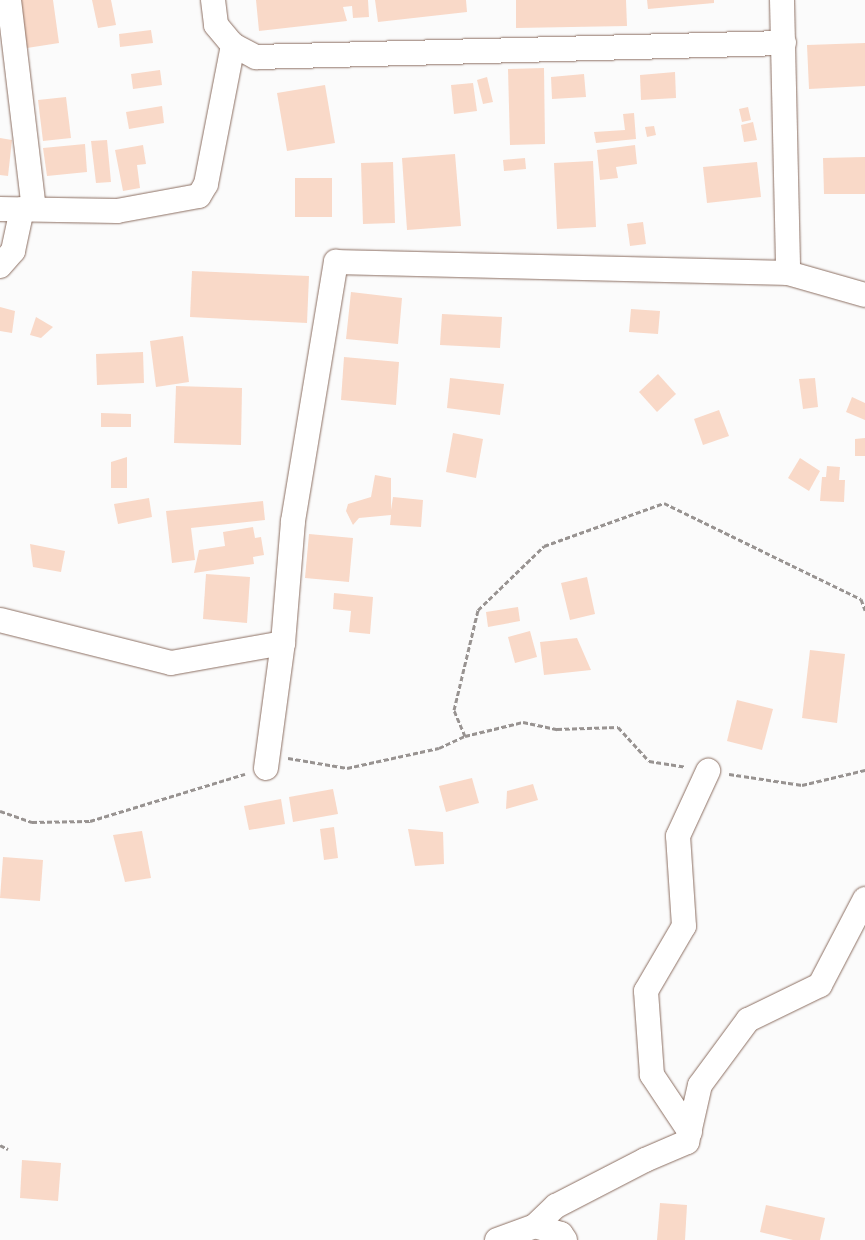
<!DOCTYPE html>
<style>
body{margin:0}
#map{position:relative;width:865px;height:1240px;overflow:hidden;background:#fbfbfb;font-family:Montserrat,sans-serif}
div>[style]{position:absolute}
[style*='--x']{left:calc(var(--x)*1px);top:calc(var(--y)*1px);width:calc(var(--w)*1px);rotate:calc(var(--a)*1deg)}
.building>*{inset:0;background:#f9d9c8}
.path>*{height:3px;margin-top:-1.5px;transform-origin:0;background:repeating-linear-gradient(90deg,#989391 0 5px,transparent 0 7.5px)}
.roads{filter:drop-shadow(0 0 1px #8c6f62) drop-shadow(0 0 1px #8c6f62)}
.street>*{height:24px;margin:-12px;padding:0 12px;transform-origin:12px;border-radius:12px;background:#fff}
span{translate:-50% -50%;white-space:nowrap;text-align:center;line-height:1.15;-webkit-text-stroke:4px #fbfbfb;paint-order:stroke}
</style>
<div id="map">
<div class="building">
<div style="clip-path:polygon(21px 0,53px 0,59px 43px,27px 48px)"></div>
<div style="clip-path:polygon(92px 0,111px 0,116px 25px,98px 28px)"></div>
<div style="clip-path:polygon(256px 0,368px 0,369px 17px,353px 18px,352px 6px,343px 7px,347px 21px,259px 31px)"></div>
<div style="clip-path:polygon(375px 0,466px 0,467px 12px,378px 22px)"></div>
<div style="clip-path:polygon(516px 0,626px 0,627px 26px,516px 28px)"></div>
<div style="clip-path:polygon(647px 0,714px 0,714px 3px,648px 9px)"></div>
<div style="clip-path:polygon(151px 30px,153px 43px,120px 47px,119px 34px)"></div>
<div style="clip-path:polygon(865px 43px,865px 86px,809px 89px,807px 45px)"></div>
<div style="clip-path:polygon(544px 68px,545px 144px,510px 145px,508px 69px)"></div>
<div style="clip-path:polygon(160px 70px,162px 85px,133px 89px,131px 74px)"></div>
<div style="clip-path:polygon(675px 72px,676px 98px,641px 100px,640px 75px)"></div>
<div style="clip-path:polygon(584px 74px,586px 97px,552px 99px,551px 77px)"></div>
<div style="clip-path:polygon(487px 77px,493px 102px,483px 104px,477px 80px)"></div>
<div style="clip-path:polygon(473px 83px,477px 111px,454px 114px,451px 85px)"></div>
<div style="clip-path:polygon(325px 85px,335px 143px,287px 151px,277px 93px)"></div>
<div style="clip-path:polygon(66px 97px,71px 138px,43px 141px,38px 100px)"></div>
<div style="clip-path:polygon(162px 106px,164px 123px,129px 129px,126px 112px)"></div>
<div style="clip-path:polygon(748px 107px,751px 120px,742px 122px,739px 109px)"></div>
<div style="clip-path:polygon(634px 113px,636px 139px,596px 143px,594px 132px,625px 130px,623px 114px)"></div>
<div style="clip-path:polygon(753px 122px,757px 140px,744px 142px,741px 125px)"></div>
<div style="clip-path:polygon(654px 126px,656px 135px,647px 137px,645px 127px)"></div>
<div style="clip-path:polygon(0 138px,12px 140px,8px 176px,0 175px)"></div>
<div style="clip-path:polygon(107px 140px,111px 182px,96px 183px,91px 141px)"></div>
<div style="clip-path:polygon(85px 144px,87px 172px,47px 176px,43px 148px)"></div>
<div style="clip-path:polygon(143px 145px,146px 164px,137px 165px,140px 188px,123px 191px,115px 150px)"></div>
<div style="clip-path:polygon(635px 145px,637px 164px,616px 167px,618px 178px,600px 180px,597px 150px)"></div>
<div style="clip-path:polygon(455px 154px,461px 226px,407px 230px,402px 158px)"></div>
<div style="clip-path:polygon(865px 157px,865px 194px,824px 194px,823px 158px)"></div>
<div style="clip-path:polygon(525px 158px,526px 169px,504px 171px,503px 160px)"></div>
<div style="clip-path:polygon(593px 161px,596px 227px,557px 229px,554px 163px)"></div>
<div style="clip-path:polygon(393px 162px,395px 223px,363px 224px,361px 163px)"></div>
<div style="clip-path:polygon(757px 162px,761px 197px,707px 203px,703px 167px)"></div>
<div style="clip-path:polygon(295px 178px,332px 178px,332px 217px,295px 217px)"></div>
<div style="clip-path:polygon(643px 222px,646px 244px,630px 246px,627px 224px)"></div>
<div style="clip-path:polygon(192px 271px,309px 276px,307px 323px,190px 317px)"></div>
<div style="clip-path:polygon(351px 292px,402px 298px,398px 344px,346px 339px)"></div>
<div style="clip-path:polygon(0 307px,15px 311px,12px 333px,0 331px)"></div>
<div style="clip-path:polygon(631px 309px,660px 311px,658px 334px,629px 332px)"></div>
<div style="clip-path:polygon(442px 314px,502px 317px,500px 348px,440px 345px)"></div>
<div style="clip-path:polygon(36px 317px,53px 327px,41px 338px,30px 335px)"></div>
<div style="clip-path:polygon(183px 336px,189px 382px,156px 387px,150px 341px)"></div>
<div style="clip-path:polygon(143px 352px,144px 383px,97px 385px,96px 354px)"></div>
<div style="clip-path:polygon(344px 357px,399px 362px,396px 405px,341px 400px)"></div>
<div style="clip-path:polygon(658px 374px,676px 394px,657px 412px,639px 392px)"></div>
<div style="clip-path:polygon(450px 378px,504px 384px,500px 415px,447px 408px)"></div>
<div style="clip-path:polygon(815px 378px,818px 407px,803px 409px,799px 379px)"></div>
<div style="clip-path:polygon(176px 386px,242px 388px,241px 445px,174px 443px)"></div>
<div style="clip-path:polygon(852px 397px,865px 403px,865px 420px,846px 412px)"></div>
<div style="clip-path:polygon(719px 410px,729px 436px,703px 445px,694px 419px)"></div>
<div style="clip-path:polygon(101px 413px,131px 414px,131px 427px,101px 427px)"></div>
<div style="clip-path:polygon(453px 433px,483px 439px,476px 478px,446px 472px)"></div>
<div style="clip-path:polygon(865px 438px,865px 456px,855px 456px,855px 439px)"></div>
<div style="clip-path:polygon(127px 457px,127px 488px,111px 488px,111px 462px)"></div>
<div style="clip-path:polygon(800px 458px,820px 471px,809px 491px,788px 478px)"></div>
<div style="clip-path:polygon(827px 466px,840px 467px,839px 480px,845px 480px,844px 502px,820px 501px,822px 477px,826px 477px)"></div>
<div style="clip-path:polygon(375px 475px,391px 478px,391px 510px,393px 497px,423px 500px,421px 527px,390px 525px,391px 515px,359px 518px,353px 525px,346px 511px,348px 504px,371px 497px)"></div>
<div style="clip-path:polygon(149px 498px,152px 517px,118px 524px,114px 504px)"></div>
<div style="clip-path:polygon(263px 501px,265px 520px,191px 528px,195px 560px,172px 563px,166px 511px)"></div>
<div style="clip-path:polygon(253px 527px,255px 538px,261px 537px,264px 555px,253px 557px,254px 564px,194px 573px,199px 550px,225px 546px,223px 532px)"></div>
<div style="clip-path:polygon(309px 534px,353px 538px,349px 582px,305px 578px)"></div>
<div style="clip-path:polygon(30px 544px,65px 551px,61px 572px,33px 567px)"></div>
<div style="clip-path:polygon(206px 574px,250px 577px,247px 623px,203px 619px)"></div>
<div style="clip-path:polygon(587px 577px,595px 614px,570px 620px,561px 583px)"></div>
<div style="clip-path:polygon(334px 593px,373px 597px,370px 634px,349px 632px,351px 611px,333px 609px)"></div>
<div style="clip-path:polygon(518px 607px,520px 621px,488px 627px,486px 612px)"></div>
<div style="clip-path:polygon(530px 631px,537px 657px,515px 663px,508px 637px)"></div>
<div style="clip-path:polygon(577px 638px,591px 670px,544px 675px,540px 642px)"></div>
<div style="clip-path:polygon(810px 650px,845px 654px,837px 723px,802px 718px)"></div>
<div style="clip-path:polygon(737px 700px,773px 709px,762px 750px,727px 741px)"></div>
<div style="clip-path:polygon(472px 778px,479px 803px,446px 812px,439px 786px)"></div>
<div style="clip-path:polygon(533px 784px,538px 800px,506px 809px,507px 791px)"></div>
<div style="clip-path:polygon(333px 789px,338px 814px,293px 822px,289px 797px)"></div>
<div style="clip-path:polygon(281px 799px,285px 824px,249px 830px,244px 806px)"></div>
<div style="clip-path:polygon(334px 827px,338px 858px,324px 860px,320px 829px)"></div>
<div style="clip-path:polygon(408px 829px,443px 832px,444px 864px,415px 866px)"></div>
<div style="clip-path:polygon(142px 831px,151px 878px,125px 882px,113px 835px)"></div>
<div style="clip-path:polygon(3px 857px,43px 860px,40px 901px,0 898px)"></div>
<div style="clip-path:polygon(22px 1160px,61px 1163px,58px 1201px,20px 1198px)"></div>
<div style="clip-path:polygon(660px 1203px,687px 1205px,685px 1240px,657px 1240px)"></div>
<div style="clip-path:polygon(766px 1205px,825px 1218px,820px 1240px,793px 1240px,760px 1232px)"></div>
</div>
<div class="path">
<div style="--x:465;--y:736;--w:28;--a:-113"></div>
<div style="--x:454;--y:710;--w:103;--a:-76.5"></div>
<div style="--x:478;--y:610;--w:92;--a:-44.1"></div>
<div style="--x:544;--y:546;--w:127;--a:-19.7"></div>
<div style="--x:664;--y:503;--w:219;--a:26"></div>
<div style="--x:861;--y:599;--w:12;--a:70"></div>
<div style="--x:288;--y:758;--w:60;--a:9.6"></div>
<div style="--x:347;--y:768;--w:94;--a:-12.3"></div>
<div style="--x:439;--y:748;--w:29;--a:-25"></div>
<div style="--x:465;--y:736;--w:60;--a:-13.6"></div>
<div style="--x:523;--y:722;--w:35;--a:12"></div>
<div style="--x:557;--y:729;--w:61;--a:-1.9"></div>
<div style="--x:618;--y:727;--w:46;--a:47.6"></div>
<div style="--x:649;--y:761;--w:37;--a:9"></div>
<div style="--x:729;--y:774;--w:74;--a:8.6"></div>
<div style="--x:802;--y:785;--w:65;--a:-13.4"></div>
<div style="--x:0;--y:811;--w:34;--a:19"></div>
<div style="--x:32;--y:822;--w:58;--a:-1"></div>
<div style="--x:90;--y:821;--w:162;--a:-16.9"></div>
<div style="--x:0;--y:1145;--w:9;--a:27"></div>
</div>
<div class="roads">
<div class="street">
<div style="--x:9;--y:0;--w:210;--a:83.2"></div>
<div style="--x:213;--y:0;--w:25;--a:83"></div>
<div style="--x:216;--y:25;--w:26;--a:50"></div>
<div style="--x:233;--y:45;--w:26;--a:28"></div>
<div style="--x:256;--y:57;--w:528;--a:-1.52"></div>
<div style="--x:782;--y:0;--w:273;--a:88.7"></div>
<div style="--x:788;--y:273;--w:80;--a:15.9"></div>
<div style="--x:0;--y:209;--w:117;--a:1"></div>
<div style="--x:117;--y:211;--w:83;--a:-10.4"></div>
<div style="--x:199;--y:196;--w:14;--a:-60"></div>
<div style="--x:206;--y:184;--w:142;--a:-79"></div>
<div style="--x:0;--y:266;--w:20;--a:-49"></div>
<div style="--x:13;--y:251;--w:43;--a:-77.9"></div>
<div style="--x:0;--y:620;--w:176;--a:14.1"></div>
<div style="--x:171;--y:663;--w:114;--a:-10.1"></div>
<div style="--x:266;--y:768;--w:126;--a:-82.3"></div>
<div style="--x:283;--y:643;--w:122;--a:-85.3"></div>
<div style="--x:293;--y:521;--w:263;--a:-80.6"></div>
<div style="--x:336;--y:262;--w:452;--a:1.4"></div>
<div style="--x:690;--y:1132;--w:69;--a:-123.7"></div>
<div style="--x:652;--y:1075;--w:84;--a:-94.1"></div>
<div style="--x:646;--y:991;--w:75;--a:-59.7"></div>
<div style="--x:684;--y:926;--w:90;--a:-93.8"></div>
<div style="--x:678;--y:836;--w:72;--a:-65.2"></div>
<div style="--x:535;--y:1226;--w:29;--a:-44"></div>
<div style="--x:556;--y:1206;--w:100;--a:-27.3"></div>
<div style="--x:645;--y:1160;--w:46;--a:-23.2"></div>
<div style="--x:687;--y:1142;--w:58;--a:-77.2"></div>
<div style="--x:700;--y:1085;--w:81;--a:-53.6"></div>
<div style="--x:748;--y:1020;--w:80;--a:-25.9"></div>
<div style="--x:820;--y:985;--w:97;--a:-62.4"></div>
<div style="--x:497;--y:1240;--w:40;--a:-20.2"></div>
<div style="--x:535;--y:1226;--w:27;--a:17"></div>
<div style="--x:561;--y:1234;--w:7;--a:56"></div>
</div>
</div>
</div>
